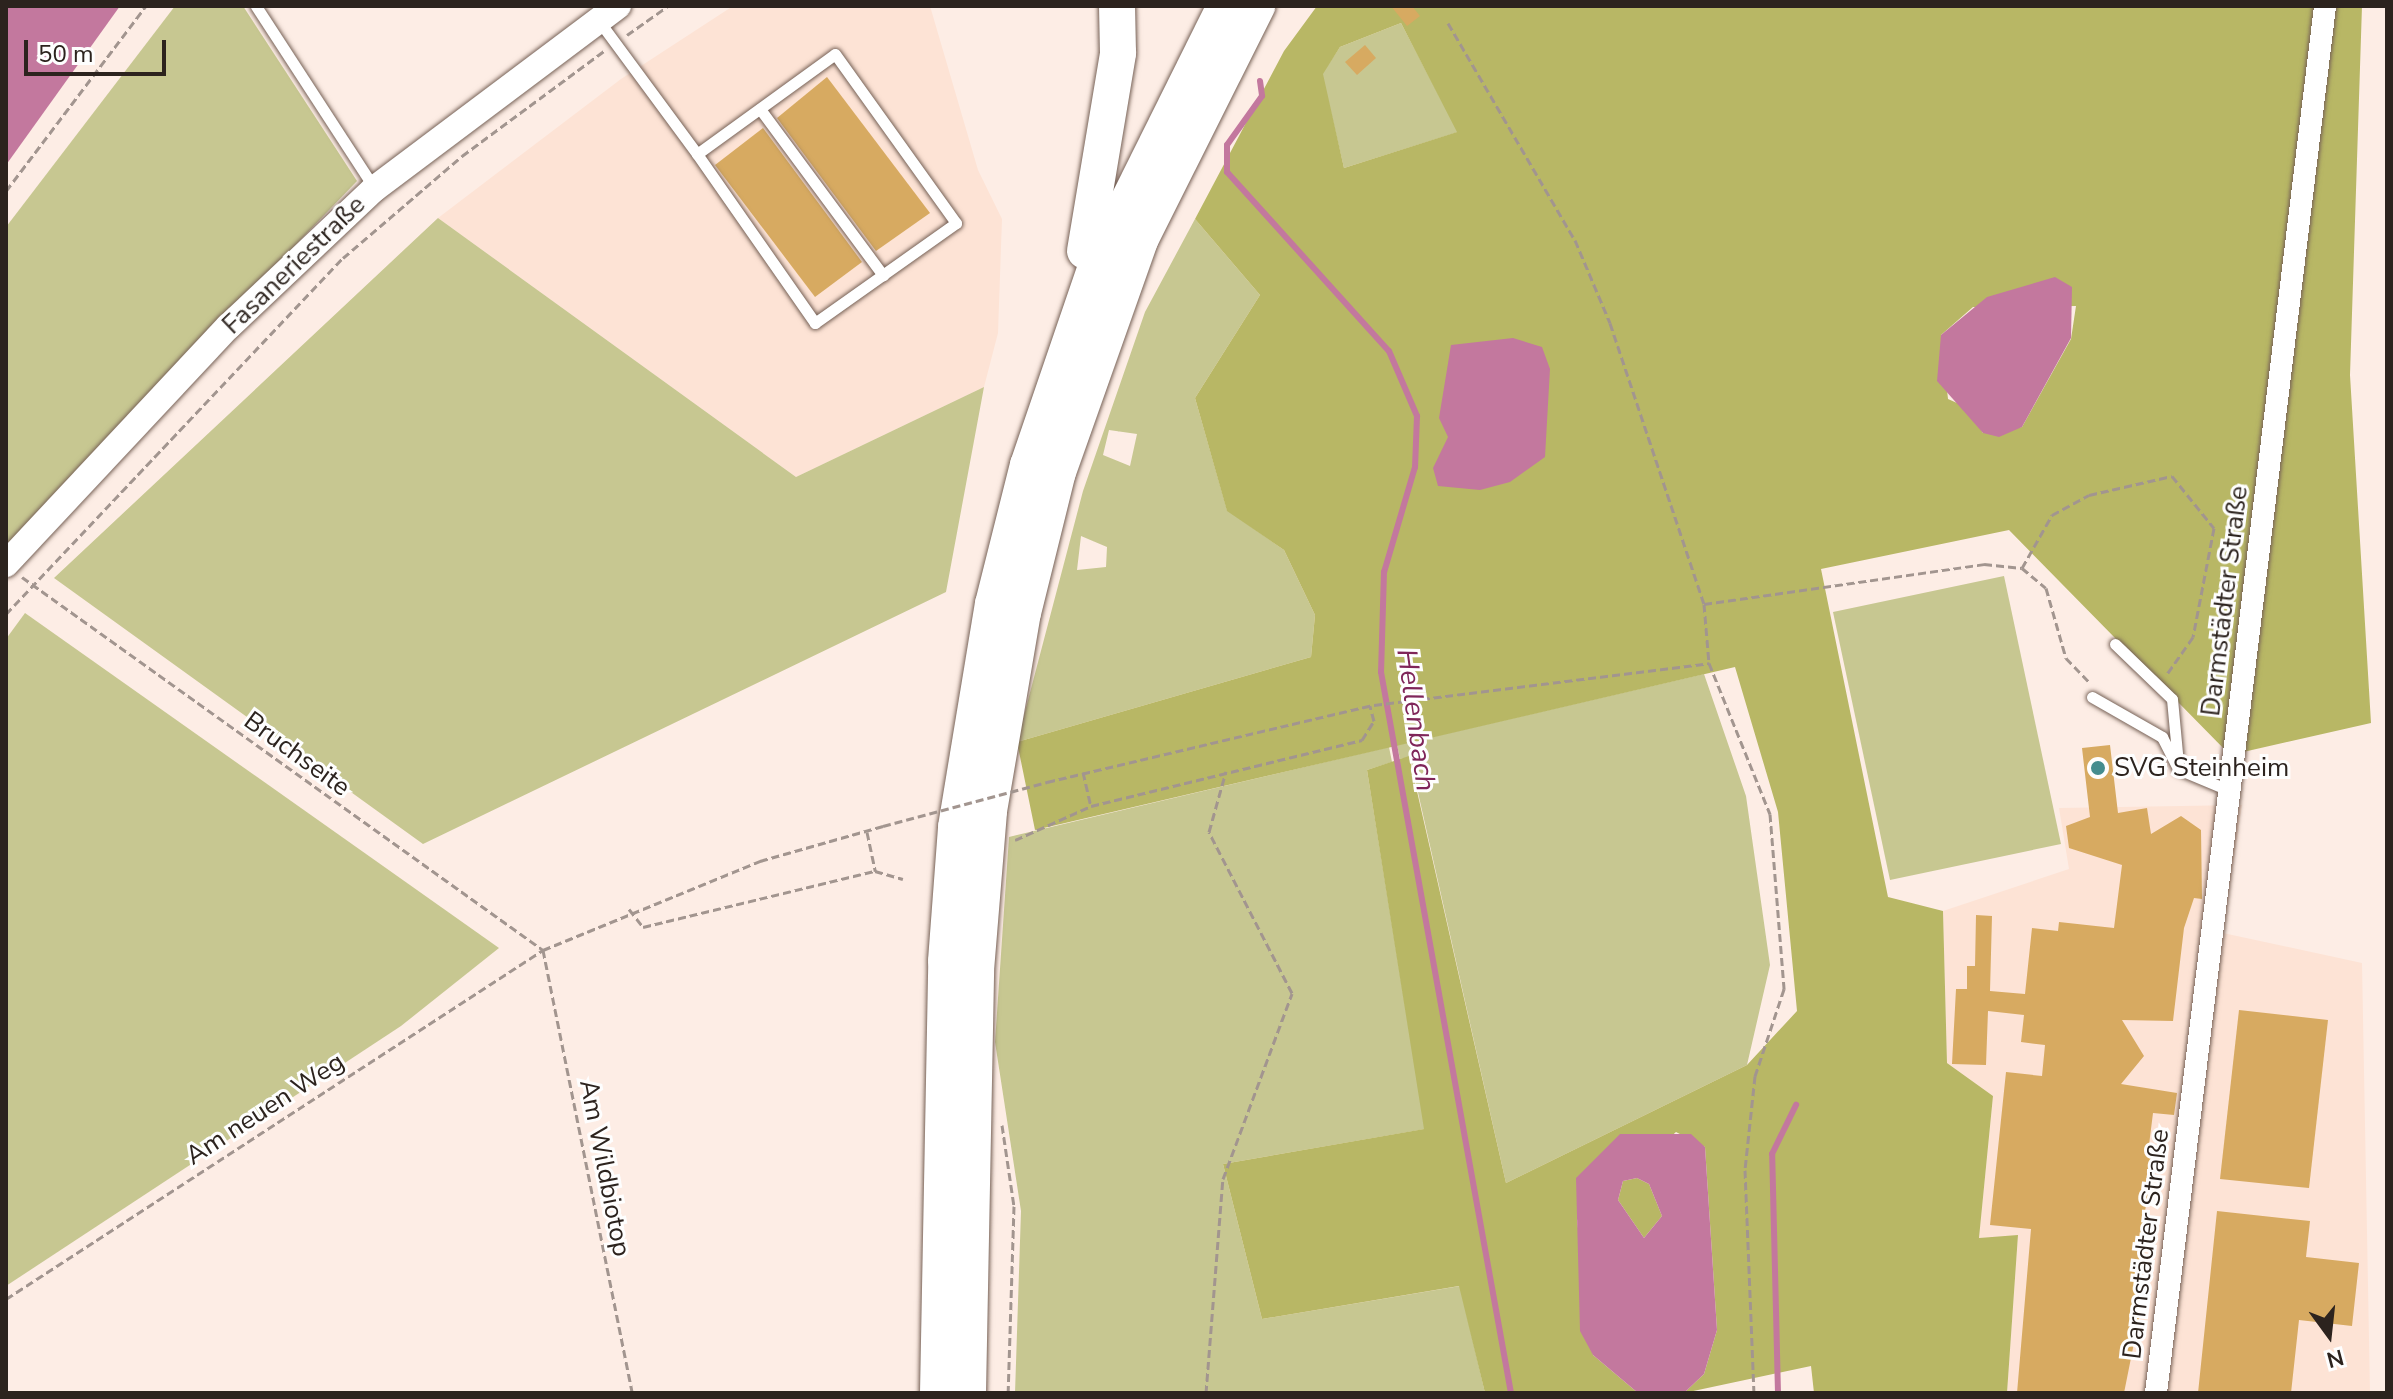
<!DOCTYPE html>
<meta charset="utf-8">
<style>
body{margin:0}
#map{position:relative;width:2393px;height:1399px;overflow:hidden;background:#fdede5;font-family:"Nunito Sans",sans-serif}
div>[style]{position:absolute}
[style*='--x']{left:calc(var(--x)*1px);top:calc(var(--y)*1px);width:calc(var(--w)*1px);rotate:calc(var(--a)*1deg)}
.built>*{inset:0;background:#fde3d5}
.green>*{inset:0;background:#c7c791}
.forest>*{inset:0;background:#b8b765}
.water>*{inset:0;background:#c3789e}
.stream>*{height:6px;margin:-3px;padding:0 3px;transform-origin:3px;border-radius:3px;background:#c3789e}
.building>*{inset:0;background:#d7aa61}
.path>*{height:3px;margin-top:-1.5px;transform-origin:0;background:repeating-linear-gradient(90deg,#a2958f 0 8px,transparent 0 12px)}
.roads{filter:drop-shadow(0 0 2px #766156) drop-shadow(0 0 2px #766156)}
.service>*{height:11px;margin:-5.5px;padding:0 5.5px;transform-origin:5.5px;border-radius:5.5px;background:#fff}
.minor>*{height:22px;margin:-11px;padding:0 11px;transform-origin:11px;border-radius:11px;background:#fff}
.tertiary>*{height:26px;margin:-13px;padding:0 13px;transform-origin:13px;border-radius:13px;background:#fff}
.trunk>*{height:36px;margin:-18px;padding:0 18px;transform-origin:18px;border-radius:18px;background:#fff}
.path-bridge>*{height:3px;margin-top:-1.5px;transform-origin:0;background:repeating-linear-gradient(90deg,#a2958f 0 8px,transparent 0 12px)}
.dots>*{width:22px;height:22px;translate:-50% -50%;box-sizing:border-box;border:4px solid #fefefe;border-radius:50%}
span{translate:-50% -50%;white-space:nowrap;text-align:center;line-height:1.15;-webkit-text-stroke:6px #fefefe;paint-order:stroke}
.street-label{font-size:26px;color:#2c231e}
.poi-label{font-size:26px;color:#2c231e}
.left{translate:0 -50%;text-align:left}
.water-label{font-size:28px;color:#7f2559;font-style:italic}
.frame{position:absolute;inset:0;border:8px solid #2c231e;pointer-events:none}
.north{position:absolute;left:2289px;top:1295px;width:80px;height:80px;-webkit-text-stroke:6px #fefefe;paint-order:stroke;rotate:165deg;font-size:22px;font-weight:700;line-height:32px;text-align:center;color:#2c231e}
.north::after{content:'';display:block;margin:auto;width:28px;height:36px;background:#2c231e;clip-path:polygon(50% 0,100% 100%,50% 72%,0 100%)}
.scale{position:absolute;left:24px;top:40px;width:142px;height:36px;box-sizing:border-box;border:4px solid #2c231e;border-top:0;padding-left:10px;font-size:24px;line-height:28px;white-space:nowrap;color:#2c231e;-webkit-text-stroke:6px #fefefe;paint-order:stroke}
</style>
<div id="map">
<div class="built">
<div style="clip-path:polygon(733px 6px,930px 6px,978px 170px,1002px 219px,998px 333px,984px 387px,796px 477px,438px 218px,621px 79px)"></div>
<div style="clip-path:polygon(2242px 805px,2223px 933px,2362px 963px,2370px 1393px,2007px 1393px,2018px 1236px,1979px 1238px,1993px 1096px,1947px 1063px,1943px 911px,2069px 869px,2059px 808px)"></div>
</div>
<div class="green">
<div style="clip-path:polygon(175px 6px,243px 6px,357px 181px,6px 546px,6px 227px)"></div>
<div style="clip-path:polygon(1401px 23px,1458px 132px,1344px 168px,1322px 74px,1340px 47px)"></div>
<div style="clip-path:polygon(438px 218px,796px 477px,984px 387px,946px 592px,423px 844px,54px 578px)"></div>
<div style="clip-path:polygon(evenodd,1195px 219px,1260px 295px,1195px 398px,1227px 510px,1284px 550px,1315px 615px,1311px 657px,1017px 742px,1083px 491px,1145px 312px,1195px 219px,1109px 430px,1137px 434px,1130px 466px,1103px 455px,1109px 430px,1195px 219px,1081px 536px,1107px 547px,1106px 567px,1077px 570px,1081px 536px)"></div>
<div style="clip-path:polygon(2004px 576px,2061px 844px,1890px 880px,1833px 612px)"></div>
<div style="clip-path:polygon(25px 613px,499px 948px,401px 1026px,6px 1286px,6px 639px)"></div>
<div style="clip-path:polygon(1704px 674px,1746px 796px,1770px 965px,1747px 1065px,1506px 1183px,1410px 757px,1400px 759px,1397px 745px)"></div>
<div style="clip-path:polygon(1389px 747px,1392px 762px,1367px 770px,1425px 1129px,1223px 1164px,1262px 1319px,1460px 1286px,1485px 1393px,1015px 1393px,1021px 1211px,995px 1042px,1009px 837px)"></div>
</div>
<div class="forest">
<div style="clip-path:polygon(evenodd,1317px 6px,2362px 6px,2350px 375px,2371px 723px,2230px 755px,2009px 530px,1821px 569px,1888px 897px,1943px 911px,1947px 1063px,1993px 1096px,1979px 1238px,2018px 1235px,2007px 1393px,1814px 1393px,1811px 1366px,1684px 1393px,1704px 1374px,1717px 1330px,1705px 1147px,1676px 1132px,1577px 1220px,1593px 1355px,1638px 1393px,1485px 1393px,1459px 1286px,1262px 1319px,1223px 1164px,1424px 1129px,1367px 770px,1409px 756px,1506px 1183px,1747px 1065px,1797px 1011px,1778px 812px,1735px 667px,1035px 830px,1017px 742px,1311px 657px,1315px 615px,1284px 550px,1227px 511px,1195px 398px,1260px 295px,1195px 219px,1284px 51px,1317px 6px,1401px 23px,1457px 132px,1344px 168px,1323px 74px,1340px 47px,1401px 23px,1317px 6px,2076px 306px,2071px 339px,2022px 427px,1983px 433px,1966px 407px,1948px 399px,1941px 335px,1973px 307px,2076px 306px)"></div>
<div style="clip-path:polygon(1637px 1178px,1649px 1184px,1662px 1216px,1644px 1238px,1618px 1200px,1623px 1181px)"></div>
</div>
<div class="water">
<div style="clip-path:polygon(6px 6px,120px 6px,6px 165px)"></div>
<div style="clip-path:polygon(2055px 277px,2072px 287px,2071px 338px,2022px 427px,1999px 437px,1983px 433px,1937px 381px,1941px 335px,1987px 297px)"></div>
<div style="clip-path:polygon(1513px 338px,1542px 347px,1550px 369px,1545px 457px,1510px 482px,1480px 490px,1438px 486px,1433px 468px,1448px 437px,1439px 418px,1451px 345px)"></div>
<div style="clip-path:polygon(evenodd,1620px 1134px,1691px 1134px,1705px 1147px,1717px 1330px,1704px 1374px,1684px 1393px,1638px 1393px,1593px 1355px,1580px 1331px,1576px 1178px,1620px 1134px,1637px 1178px,1649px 1184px,1662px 1216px,1644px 1238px,1618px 1200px,1623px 1181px,1637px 1178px)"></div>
</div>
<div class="stream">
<div style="--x:1260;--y:81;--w:15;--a:82"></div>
<div style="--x:1262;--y:96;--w:60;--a:125.5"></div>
<div style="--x:1227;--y:145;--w:27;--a:90"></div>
<div style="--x:1227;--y:172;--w:241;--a:47.9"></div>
<div style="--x:1389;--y:351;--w:71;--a:66.7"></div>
<div style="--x:1417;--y:416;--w:51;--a:92.2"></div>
<div style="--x:1415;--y:467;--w:109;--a:106.4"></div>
<div style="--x:1384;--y:572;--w:100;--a:91.7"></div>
<div style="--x:1381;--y:672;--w:733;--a:79.78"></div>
<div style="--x:1778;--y:1393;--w:239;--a:-91.4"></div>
<div style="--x:1772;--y:1154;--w:55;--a:-63.9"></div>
</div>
<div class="building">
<div style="clip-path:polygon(1391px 6px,1412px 6px,1420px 16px,1407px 26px)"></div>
<div style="clip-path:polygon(1365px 45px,1376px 58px,1357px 75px,1345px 62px)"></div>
<div style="clip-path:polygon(827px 77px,930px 213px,876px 251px,777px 118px)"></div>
<div style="clip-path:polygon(763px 128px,862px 262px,815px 297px,715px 165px)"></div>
<div style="clip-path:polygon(2110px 745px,2118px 813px,2147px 808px,2151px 834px,2181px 816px,2201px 830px,2202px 899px,2194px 898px,2184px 928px,2173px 1021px,2122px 1020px,2144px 1056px,2121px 1084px,2177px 1093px,2174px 1115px,2153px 1113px,2149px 1145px,2156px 1146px,2140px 1241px,2147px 1242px,2132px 1313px,2140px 1313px,2124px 1393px,2017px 1393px,2031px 1229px,1990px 1225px,2006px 1072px,2042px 1076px,2045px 1045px,2021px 1042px,2024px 1015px,1988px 1011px,1986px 1065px,1952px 1064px,1956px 989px,1967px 989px,1967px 966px,1975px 966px,1976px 915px,1992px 916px,1990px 991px,2025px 994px,2032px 928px,2058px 931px,2059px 922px,2114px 928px,2122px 865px,2069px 848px,2066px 826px,2090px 817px,2082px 748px)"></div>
<div style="clip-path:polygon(2239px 1010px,2328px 1020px,2309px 1188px,2220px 1179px)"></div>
<div style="clip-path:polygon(2217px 1211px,2310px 1221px,2306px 1257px,2359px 1263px,2352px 1326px,2299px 1320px,2291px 1393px,2198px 1393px)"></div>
</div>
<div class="path">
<div style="--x:1448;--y:23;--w:251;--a:59.7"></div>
<div style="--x:1575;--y:240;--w:90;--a:67.1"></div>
<div style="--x:1610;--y:323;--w:296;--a:71.5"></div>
<div style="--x:1704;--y:604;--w:59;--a:85.2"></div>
<div style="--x:1709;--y:663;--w:163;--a:68"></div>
<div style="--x:1770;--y:814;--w:176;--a:85.4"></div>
<div style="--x:1784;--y:989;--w:92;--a:108.4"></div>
<div style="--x:1755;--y:1076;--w:95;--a:96.1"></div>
<div style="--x:1745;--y:1170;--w:223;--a:87.7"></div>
<div style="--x:627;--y:35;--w:50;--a:-35.3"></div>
<div style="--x:6;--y:191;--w:232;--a:-52.9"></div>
<div style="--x:2022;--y:568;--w:61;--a:-60.5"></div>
<div style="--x:2052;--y:515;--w:42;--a:-28.4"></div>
<div style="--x:2089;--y:495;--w:85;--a:-12.9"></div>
<div style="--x:2172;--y:476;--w:67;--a:51.1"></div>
<div style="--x:2214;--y:528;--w:111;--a:100.9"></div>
<div style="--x:2193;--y:637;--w:45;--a:125.1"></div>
<div style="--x:22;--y:577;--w:641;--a:35.6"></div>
<div style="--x:1704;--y:604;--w:283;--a:-8.1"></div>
<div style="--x:1984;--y:564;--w:38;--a:6"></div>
<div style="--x:2022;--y:568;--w:31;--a:40"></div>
<div style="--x:2046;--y:588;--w:73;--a:74.1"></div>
<div style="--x:2066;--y:658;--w:35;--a:46"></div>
<div style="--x:6;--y:614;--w:490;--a:-46.6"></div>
<div style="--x:343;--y:258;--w:157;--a:-40.6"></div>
<div style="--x:462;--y:156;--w:177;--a:-36.5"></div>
<div style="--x:1083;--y:772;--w:35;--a:77"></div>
<div style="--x:1047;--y:782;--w:336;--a:-13.3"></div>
<div style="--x:1374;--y:705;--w:338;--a:-7.1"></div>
<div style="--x:867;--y:832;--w:40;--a:78"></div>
<div style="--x:1015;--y:840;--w:83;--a:-24.1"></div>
<div style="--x:1091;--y:806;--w:279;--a:-13.7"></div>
<div style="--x:1362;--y:740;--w:22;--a:-58"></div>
<div style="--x:1374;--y:721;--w:16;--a:-105"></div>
<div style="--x:629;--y:909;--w:23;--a:52"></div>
<div style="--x:643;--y:927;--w:239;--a:-13.6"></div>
<div style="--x:875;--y:871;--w:29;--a:16"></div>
<div style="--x:543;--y:950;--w:452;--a:78.6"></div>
<div style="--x:1002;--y:1125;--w:82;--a:81.6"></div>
<div style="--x:1014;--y:1206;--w:187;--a:91.8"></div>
<div style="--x:6;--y:1299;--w:640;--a:-33.02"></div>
<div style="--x:543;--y:950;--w:235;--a:-22.3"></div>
<div style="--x:760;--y:861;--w:128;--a:-15.9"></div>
<div style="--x:1206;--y:1393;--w:215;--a:-85.5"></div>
<div style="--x:1223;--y:1179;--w:198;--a:-69.6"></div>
<div style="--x:1292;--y:993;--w:181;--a:-117.3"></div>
<div style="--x:1209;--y:832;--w:63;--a:-74.4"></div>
</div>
<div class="roads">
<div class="service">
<div style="--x:256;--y:6;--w:217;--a:57"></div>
<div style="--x:599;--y:21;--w:165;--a:53.6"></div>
<div style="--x:697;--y:154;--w:170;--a:-35.9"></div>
<div style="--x:835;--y:54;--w:208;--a:54.4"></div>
<div style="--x:956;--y:223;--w:173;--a:144.7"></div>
<div style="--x:815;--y:323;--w:206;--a:-124.9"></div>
<div style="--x:760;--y:109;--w:207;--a:53.5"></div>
<div style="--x:2115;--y:644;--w:79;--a:44"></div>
<div style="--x:2172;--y:699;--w:65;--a:84.7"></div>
<div style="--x:2092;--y:697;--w:81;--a:29.7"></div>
<div style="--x:2162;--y:737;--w:36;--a:63"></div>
<div style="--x:2178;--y:769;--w:57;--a:22.5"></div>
</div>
<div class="minor">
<div style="--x:2156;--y:1393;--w:1397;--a:-83.05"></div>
</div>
<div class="tertiary">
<div style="--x:6;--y:564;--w:326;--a:-46.9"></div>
<div style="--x:229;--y:326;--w:199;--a:-43.4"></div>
<div style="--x:374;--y:189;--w:305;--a:-36.9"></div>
</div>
<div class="trunk">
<div style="--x:1085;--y:251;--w:201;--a:-80.5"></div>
<div style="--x:1118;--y:53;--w:47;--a:-91.2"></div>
<div style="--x:938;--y:1393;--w:432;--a:-88.9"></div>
<div style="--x:946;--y:961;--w:134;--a:-85.7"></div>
<div style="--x:956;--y:827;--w:226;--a:-80.6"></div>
<div style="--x:993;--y:604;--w:143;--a:-75.9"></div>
<div style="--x:1028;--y:465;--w:210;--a:-71.1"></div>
<div style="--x:1096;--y:266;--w:290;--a:-63.6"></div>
<div style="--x:968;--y:1393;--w:423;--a:-88.9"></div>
<div style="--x:976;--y:970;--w:160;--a:-85.3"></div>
<div style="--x:989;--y:811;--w:201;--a:-80.3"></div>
<div style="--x:1023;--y:613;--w:145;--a:-76.1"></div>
<div style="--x:1058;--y:472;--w:246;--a:-70.5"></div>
<div style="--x:1140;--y:240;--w:262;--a:-63.4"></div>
</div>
</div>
<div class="path-bridge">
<div style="--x:883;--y:826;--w:170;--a:-15"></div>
</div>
<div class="dots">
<div style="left:2098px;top:768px;background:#458d8f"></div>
</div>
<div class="street-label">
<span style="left:294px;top:265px;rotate:-44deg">Fasaneriestraße</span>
<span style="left:2225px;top:601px;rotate:-83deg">Darmstädter Straße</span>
<span style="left:297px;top:754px;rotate:36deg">Bruchseite</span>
<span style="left:265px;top:1109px;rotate:-33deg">Am neuen Weg</span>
<span style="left:605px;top:1168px;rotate:79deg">Am Wildbiotop</span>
<span style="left:2146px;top:1244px;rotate:-83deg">Darmstädter Straße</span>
</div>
<div class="poi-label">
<span class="left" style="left:2114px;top:768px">SVG Steinheim</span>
</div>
<div class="water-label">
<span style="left:1416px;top:720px;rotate:82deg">Hellenbach</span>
</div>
<div class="frame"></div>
<div class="north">N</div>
<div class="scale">50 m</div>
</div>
